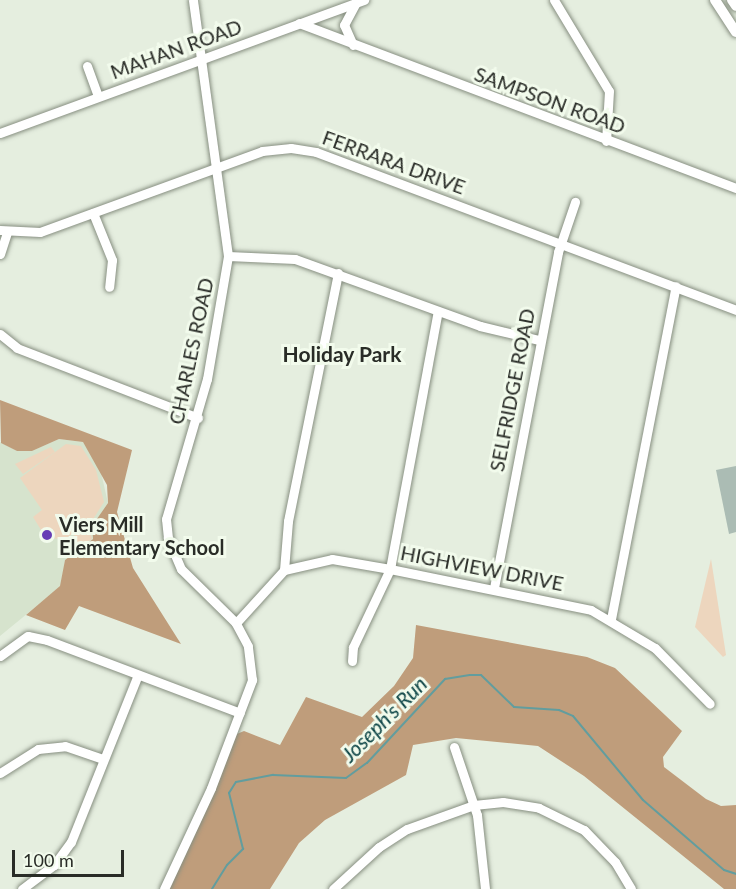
<!DOCTYPE html>
<style>
body{margin:0}
#map{position:relative;width:736px;height:889px;overflow:hidden;background:#e5eedf;font-family:Lato,sans-serif}
div>[style]{position:absolute}
[style*='--x']{left:calc(var(--x)*1px);top:calc(var(--y)*1px);width:calc(var(--w)*1px);rotate:calc(var(--a)*1deg)}
.built>*{inset:0;background:#d6e3cd}
.green>*{inset:0;background:#edd6be}
.forest>*{inset:0;background:#bf9d7b}
.stream>*{height:2px;margin:-1px;padding:0 1px;transform-origin:1px;border-radius:1px;background:#629d9e}
.building>*{inset:0;background:#abbcb4}
.roads{filter:drop-shadow(0 0 2px #878f81) drop-shadow(0 0 2px #878f81)}
.minor>*{height:9px;margin:-4.5px;padding:0 4.5px;transform-origin:4.5px;border-radius:4.5px;background:#fff}
.major>*{height:10px;margin:-5px;padding:0 5px;transform-origin:5px;border-radius:5px;background:#fff}
.dots>*{width:16px;height:16px;translate:-50% -50%;box-sizing:border-box;border:3px solid #f2fbec;border-radius:50%}
span{translate:-50% -50%;white-space:nowrap;text-align:center;line-height:1.15;-webkit-text-stroke:6px #f2fbec;paint-order:stroke}
.street-label{font-size:20px;color:#292c27}
.poi-label{font-size:20px;color:#292c27;font-weight:700}
.left{translate:0 -50%;text-align:left}
.neighbourhood-label{font-size:21px;color:#292c27;font-weight:700}
.water-label{font-size:21px;color:#0d4546;font-style:italic}
.scale{position:absolute;left:12px;top:850px;width:112px;height:27px;box-sizing:border-box;border:3px solid #292c27;border-top:0;padding-left:8px;font-size:18px;line-height:21px;white-space:nowrap;color:#292c27;-webkit-text-stroke:4px #f2fbec;paint-order:stroke}
</style>
<div id="map">
<div class="built">
<div style="clip-path:polygon(59px 439px,83px 442px,100px 468px,108px 503px,92px 526px,93px 539px,65px 560px,61px 586px,0 636px,0 442px,17px 451px,32px 451px)"></div>
</div>
<div class="green">
<div style="clip-path:polygon(66px 444px,81px 446px,96px 470px,104px 502px,92px 521px,65px 539px,46px 538px,33px 517px,42px 510px,20px 478px)"></div>
<div style="clip-path:polygon(51px 447px,55px 452px,23px 474px,15px 464px)"></div>
<div style="clip-path:polygon(89px 525px,92px 539px,71px 552px,65px 542px)"></div>
<div style="clip-path:polygon(711px 559px,726px 655px,723px 657px,695px 627px)"></div>
</div>
<div class="forest">
<div style="clip-path:polygon(0 400px,132px 450px,117px 512px,133px 568px,181px 644px,79px 606px,65px 630px,26px 615px,60px 586px,65px 560px,93px 539px,92px 526px,108px 503px,107px 485px,83px 442px,59px 439px,32px 451px,17px 451px,1px 443px)"></div>
<div style="clip-path:polygon(416px 625px,587px 657px,615px 668px,682px 731px,663px 757px,664px 767px,706px 799px,721px 806px,736px 805px,736px 889px,724px 889px,584px 776px,538px 746px,456px 738px,413px 745px,406px 775px,325px 820px,299px 843px,270px 889px,164px 889px,232px 736px,244px 731px,280px 745px,306px 697px,362px 717px,394px 686px,413px 658px)"></div>
</div>
<div class="stream">
<div style="--x:212;--y:889;--w:28;--a:-58"></div>
<div style="--x:227;--y:865;--w:23;--a:-45"></div>
<div style="--x:243;--y:849;--w:58;--a:-104"></div>
<div style="--x:229;--y:793;--w:13;--a:-58"></div>
<div style="--x:236;--y:782;--w:38;--a:-11"></div>
<div style="--x:273;--y:775;--w:73;--a:2.4"></div>
<div style="--x:346;--y:778;--w:26;--a:-36"></div>
<div style="--x:367;--y:763;--w:115;--a:-47.1"></div>
<div style="--x:445;--y:679;--w:25;--a:-9"></div>
<div style="--x:470;--y:675;--w:11;--a:0"></div>
<div style="--x:481;--y:675;--w:46;--a:44.1"></div>
<div style="--x:514;--y:707;--w:45;--a:3.8"></div>
<div style="--x:559;--y:710;--w:15;--a:23"></div>
<div style="--x:573;--y:716;--w:109;--a:50.2"></div>
<div style="--x:643;--y:800;--w:107;--a:40.8"></div>
<div style="--x:724;--y:870;--w:13;--a:18"></div>
</div>
<div class="building">
<div style="clip-path:polygon(736px 466px,736px 532px,729px 534px,716px 470px)"></div>
</div>
<div class="roads">
<div class="minor">
<div style="--x:554;--y:0;--w:106;--a:58.9"></div>
<div style="--x:609;--y:91;--w:50;--a:93.4"></div>
<div style="--x:299;--y:23;--w:467;--a:20.7"></div>
<div style="--x:353;--y:45;--w:22;--a:-114"></div>
<div style="--x:344;--y:25;--w:24;--a:-62"></div>
<div style="--x:87;--y:66;--w:32;--a:70"></div>
<div style="--x:0;--y:133;--w:388;--a:-20.1"></div>
<div style="--x:93;--y:213;--w:51;--a:68"></div>
<div style="--x:112;--y:260;--w:27;--a:96"></div>
<div style="--x:0;--y:230;--w:40;--a:2.9"></div>
<div style="--x:40;--y:232;--w:236;--a:-20"></div>
<div style="--x:262;--y:151;--w:29;--a:-6"></div>
<div style="--x:291;--y:148;--w:25;--a:9"></div>
<div style="--x:316;--y:152;--w:449;--a:20.6"></div>
<div style="--x:0;--y:254;--w:23;--a:-72"></div>
<div style="--x:228;--y:256;--w:67;--a:2.6"></div>
<div style="--x:295;--y:259;--w:197;--a:19.9"></div>
<div style="--x:480;--y:326;--w:61;--a:13.3"></div>
<div style="--x:0;--y:334;--w:22;--a:39"></div>
<div style="--x:17;--y:348;--w:194;--a:21.1"></div>
<div style="--x:284;--y:570;--w:49;--a:-85.3"></div>
<div style="--x:288;--y:521;--w:253;--a:-78.6"></div>
<div style="--x:494;--y:588;--w:342;--a:-79.2"></div>
<div style="--x:558;--y:252;--w:53;--a:-71.2"></div>
<div style="--x:611;--y:619;--w:339;--a:-79"></div>
<div style="--x:236;--y:623;--w:72;--a:-47.8"></div>
<div style="--x:284;--y:570;--w:49;--a:-12.9"></div>
<div style="--x:332;--y:559;--w:59;--a:9.8"></div>
<div style="--x:390;--y:569;--w:205;--a:11.5"></div>
<div style="--x:591;--y:610;--w:74;--a:30.7"></div>
<div style="--x:655;--y:648;--w:78;--a:45.5"></div>
<div style="--x:0;--y:656;--w:34;--a:-36"></div>
<div style="--x:28;--y:636;--w:19;--a:12"></div>
<div style="--x:47;--y:640;--w:206;--a:20.7"></div>
<div style="--x:352;--y:661;--w:14;--a:-86"></div>
<div style="--x:353;--y:647;--w:86;--a:-64.6"></div>
<div style="--x:390;--y:569;--w:262;--a:-79.5"></div>
<div style="--x:454;--y:747;--w:72;--a:71.3"></div>
<div style="--x:477;--y:815;--w:74;--a:83.8"></div>
<div style="--x:0;--y:773;--w:45;--a:-32.3"></div>
<div style="--x:38;--y:749;--w:27;--a:-6"></div>
<div style="--x:65;--y:746;--w:40;--a:18.9"></div>
<div style="--x:22;--y:889;--w:40;--a:-37"></div>
<div style="--x:54;--y:865;--w:29;--a:-54"></div>
<div style="--x:71;--y:842;--w:178;--a:-68.2"></div>
<div style="--x:164;--y:889;--w:111;--a:-65"></div>
<div style="--x:211;--y:788;--w:116;--a:-69.2"></div>
<div style="--x:252;--y:680;--w:34;--a:-97"></div>
<div style="--x:248;--y:646;--w:26;--a:-118"></div>
<div style="--x:236;--y:623;--w:77;--a:-135.5"></div>
<div style="--x:181;--y:569;--w:34;--a:-113"></div>
<div style="--x:168;--y:538;--w:19;--a:-96"></div>
<div style="--x:166;--y:519;--w:146;--a:-73.7"></div>
<div style="--x:207;--y:379;--w:125;--a:-80.3"></div>
<div style="--x:228;--y:256;--w:258;--a:-97.8"></div>
<div style="--x:333;--y:889;--w:62;--a:-42.4"></div>
<div style="--x:379;--y:847;--w:33;--a:-33"></div>
<div style="--x:407;--y:829;--w:71;--a:-19.7"></div>
<div style="--x:474;--y:805;--w:29;--a:-6"></div>
<div style="--x:503;--y:802;--w:36;--a:9"></div>
<div style="--x:539;--y:808;--w:50;--a:26.1"></div>
<div style="--x:584;--y:830;--w:45;--a:45.9"></div>
<div style="--x:615;--y:862;--w:31;--a:59"></div>
</div>
<div class="major">
<div style="--x:715;--y:0;--w:38;--a:57"></div>
<div style="--x:732;--y:0;--w:7;--a:56"></div>
</div>
</div>
<div class="dots">
<div style="left:47px;top:535px;background:#673db5"></div>
</div>
<div class="street-label">
<span style="left:176px;top:49px;rotate:-20deg">MAHAN ROAD</span>
<span style="left:550px;top:100px;rotate:20deg">SAMPSON ROAD</span>
<span style="left:394px;top:162px;rotate:20deg">FERRARA DRIVE</span>
<span style="left:191px;top:351px;rotate:-78deg">CHARLES ROAD</span>
<span style="left:512px;top:390px;rotate:-79deg">SELFRIDGE ROAD</span>
<span style="left:482px;top:568px;rotate:11deg">HIGHVIEW DRIVE</span>
</div>
<div class="poi-label">
<span class="left" style="left:59px;top:536px">Viers Mill<br>Elementary School</span>
</div>
<div class="neighbourhood-label">
<span style="left:342px;top:354px">Holiday Park</span>
</div>
<div class="water-label">
<span style="left:384px;top:719px;rotate:-45deg">Joseph's Run</span>
</div>
<div class="scale">100 m</div>
</div>
